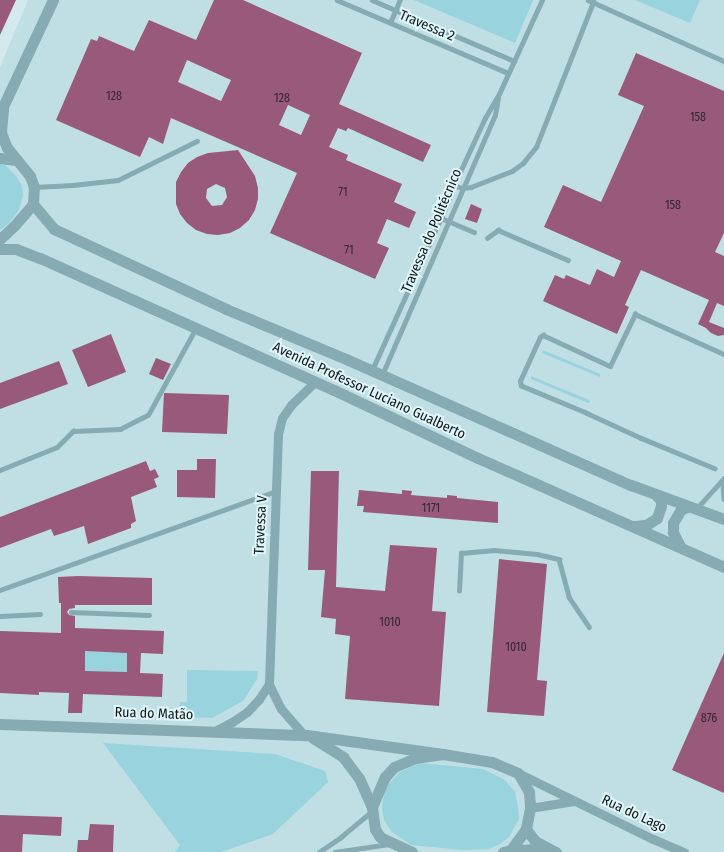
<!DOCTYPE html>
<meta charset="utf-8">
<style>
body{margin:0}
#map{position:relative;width:724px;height:852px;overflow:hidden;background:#d3e9ed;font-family:"Fira Sans Condensed",sans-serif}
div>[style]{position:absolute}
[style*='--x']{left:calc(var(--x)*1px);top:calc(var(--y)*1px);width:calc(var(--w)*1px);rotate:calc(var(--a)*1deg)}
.built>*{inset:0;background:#bfdfe4}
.green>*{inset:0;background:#98d3de}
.building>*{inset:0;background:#98597a}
.service>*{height:4.5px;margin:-2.25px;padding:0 2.25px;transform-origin:2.25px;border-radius:2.25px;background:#86abb2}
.minor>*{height:9px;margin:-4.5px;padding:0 4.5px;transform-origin:4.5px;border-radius:4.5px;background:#86abb2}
.tertiary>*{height:11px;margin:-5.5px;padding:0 5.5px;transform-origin:5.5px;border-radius:5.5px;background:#86abb2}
span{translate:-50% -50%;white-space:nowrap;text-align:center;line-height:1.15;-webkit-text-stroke:4px #e0f6fa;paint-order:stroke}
.number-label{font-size:12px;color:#312830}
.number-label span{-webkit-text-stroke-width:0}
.street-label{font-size:14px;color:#0f1718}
</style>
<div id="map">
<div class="built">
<div style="clip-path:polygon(28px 0,724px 0,724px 852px,0 852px,0 67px)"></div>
</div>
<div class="green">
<div style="clip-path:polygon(414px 0,533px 0,515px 43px)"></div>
<div style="clip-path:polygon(635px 0,700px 0,690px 23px)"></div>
<div style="clip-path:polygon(0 164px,5px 165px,17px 177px,22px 186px,23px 195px,19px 210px,8px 224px,0 230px)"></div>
<div style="clip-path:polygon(543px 350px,600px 374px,600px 377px,542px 353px)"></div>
<div style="clip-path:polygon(531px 376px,589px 400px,590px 402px,588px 403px,531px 379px)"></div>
<div style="clip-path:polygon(85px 651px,127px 652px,127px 672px,84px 671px)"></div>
<div style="clip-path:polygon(187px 670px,258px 671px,257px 679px,243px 701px,212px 718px,179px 717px,180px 702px,187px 702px)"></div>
<div style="clip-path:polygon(103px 743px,275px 754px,325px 771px,328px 782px,273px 834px,221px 852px,175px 852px,180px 845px)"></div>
<div style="clip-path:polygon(419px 763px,483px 769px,505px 780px,515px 792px,518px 807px,519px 819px,509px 837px,500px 844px,489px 849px,463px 850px,411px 845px,391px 831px,384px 820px,382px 808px,384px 795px,387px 786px,400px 772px)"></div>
</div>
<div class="building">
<div style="clip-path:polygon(0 0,16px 0,0 35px)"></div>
<div style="clip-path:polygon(evenodd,214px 0,243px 0,362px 53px,339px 104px,431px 145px,423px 162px,348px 128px,346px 131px,338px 128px,329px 147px,348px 155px,346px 160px,402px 184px,394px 202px,416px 212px,409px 228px,387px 219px,377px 243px,389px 248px,375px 279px,270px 233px,297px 173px,171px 118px,163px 144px,149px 137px,140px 157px,56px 120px,91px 39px,97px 41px,99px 36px,134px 51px,149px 20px,196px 40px,214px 0,187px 60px,231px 80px,221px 101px,178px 82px,187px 60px,214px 0,288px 105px,310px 115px,301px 135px,279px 125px,288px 105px)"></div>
<div style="clip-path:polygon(636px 53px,724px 91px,724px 233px,715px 252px,724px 256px,724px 306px,717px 303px,709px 322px,724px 328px,724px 335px,718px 336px,711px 333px,706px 328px,698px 324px,709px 300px,641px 270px,625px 305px,629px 307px,617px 334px,543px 301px,555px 275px,564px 279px,566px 275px,590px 285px,597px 269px,614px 277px,621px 261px,544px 227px,563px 185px,601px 202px,644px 106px,618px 95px)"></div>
<div style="clip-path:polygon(evenodd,238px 150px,255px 176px,258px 188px,258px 199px,255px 210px,249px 220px,240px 228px,230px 233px,218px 235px,207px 234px,196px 230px,187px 223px,180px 214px,176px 204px,176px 182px,181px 172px,188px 163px,197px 157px,208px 153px,238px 150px,216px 184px,225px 188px,227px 197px,222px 205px,212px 206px,206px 198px,207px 189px,216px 184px)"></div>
<div style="clip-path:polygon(471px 204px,482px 209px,477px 223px,465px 219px)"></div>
<div style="clip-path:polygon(111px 334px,126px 372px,88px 387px,72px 350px)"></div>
<div style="clip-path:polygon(156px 358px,171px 364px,163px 380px,149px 374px)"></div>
<div style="clip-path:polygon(59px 361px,68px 384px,0 409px,0 383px)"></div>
<div style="clip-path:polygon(164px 393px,229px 395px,227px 434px,162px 432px)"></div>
<div style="clip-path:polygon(197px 459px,216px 459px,215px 498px,177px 497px,177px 470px,197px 470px)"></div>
<div style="clip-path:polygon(146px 461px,150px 471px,155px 469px,159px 477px,154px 479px,157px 487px,131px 497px,136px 521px,131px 524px,131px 528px,88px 544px,84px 526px,54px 536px,51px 529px,0 548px,0 517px)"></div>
<div style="clip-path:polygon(311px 471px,339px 471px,336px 587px,385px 591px,390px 545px,437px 548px,432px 611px,446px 612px,439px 706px,345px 699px,350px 636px,335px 634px,336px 619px,321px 617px,325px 570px,308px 570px)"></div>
<div style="clip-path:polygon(359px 490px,402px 494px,402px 490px,412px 491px,411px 495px,447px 498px,447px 495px,457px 496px,457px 498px,498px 502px,498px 523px,363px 512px,364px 506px,357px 506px)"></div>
<div style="clip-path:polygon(499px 559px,547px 564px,537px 680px,547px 681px,544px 716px,487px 712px)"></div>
<div style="clip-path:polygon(evenodd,78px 576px,152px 578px,152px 605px,75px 605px,75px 608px,69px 609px,67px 612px,69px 615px,75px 616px,75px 628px,164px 631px,163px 654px,141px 653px,140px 673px,163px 674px,162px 697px,83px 694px,82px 713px,68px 713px,69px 693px,39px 692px,39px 695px,0 693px,0 631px,61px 633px,61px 603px,59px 603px,58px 577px,78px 576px,85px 651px,127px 653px,127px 672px,85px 671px,85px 651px)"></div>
<div style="clip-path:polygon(724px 653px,724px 793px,672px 770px)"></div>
<div style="clip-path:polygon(0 815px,62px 817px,61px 836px,23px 834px,22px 852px,0 852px)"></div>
<div style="clip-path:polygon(90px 824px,114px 825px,113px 852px,77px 852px,78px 840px,88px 840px)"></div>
</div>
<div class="service">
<div style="--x:337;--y:0;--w:186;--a:23.1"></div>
<div style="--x:372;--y:0;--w:155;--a:23.2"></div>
<div style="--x:588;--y:0;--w:149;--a:24.2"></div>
<div style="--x:390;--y:23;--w:25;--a:-67"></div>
<div style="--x:454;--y:185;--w:9;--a:21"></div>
<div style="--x:462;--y:188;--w:9;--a:-6"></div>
<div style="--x:471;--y:187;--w:44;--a:-21.3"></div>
<div style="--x:512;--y:171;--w:14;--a:-36"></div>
<div style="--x:523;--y:163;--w:21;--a:-51"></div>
<div style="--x:536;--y:147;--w:156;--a:-68.5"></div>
<div style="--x:34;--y:187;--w:39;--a:-3"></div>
<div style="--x:73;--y:185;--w:45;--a:-6.3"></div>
<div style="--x:118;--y:180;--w:88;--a:-26.3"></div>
<div style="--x:441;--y:218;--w:36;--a:23"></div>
<div style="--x:487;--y:238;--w:14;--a:-36"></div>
<div style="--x:498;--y:230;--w:76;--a:23.2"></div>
<div style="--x:372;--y:370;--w:167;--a:-65.6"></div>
<div style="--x:441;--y:218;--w:35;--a:-68"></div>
<div style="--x:454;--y:185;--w:74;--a:-65.2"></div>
<div style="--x:485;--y:118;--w:28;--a:-60"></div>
<div style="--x:499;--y:94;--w:103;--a:-65.4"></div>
<div style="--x:382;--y:375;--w:283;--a:-66.5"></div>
<div style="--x:495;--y:115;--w:17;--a:-80"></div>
<div style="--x:715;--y:469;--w:81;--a:-157.5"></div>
<div style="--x:640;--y:438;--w:60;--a:-155.2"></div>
<div style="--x:586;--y:413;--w:70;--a:-157.4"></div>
<div style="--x:521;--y:386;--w:5;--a:-101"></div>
<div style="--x:520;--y:381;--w:48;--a:-65.6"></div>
<div style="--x:540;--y:337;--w:4;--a:-34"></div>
<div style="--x:543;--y:335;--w:74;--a:24.8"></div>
<div style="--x:610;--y:366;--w:58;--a:-64.3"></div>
<div style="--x:635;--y:314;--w:98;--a:24.2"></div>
<div style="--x:0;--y:470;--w:61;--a:-22"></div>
<div style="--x:57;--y:447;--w:23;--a:-45"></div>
<div style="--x:73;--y:431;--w:47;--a:-2.4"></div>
<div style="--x:120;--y:429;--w:31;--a:-27"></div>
<div style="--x:148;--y:415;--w:99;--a:-61.1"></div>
<div style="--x:723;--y:481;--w:18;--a:87"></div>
<div style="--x:697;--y:508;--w:40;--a:-48"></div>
<div style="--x:0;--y:590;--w:294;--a:-19.7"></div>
<div style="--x:459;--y:591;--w:38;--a:-87"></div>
<div style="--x:461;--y:553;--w:33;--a:-5"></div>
<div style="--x:494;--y:550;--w:43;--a:5.3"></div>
<div style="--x:537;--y:554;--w:23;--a:13"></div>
<div style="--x:559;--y:559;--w:39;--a:75"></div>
<div style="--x:569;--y:597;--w:36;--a:56"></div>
<div style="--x:71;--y:612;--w:78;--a:2.2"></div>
<div style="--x:0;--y:616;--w:40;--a:-2.9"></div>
<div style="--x:319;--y:852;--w:27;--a:-34"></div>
<div style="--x:341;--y:837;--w:39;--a:-40"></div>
<div style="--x:335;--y:852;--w:56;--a:-8.3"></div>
</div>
<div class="minor">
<div style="--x:215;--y:731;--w:19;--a:-28"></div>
<div style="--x:232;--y:722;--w:18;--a:-34"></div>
<div style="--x:247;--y:712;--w:18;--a:-47"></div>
<div style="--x:259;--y:699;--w:18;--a:-56"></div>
<div style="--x:303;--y:734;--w:33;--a:-131"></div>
<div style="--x:281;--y:709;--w:28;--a:-116"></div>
<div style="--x:269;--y:684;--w:113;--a:-88"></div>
<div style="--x:273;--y:571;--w:137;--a:-87.9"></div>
<div style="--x:278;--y:434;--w:16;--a:-76"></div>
<div style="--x:282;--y:418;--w:16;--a:-55"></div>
<div style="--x:291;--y:405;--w:33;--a:-44"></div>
<div style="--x:518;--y:773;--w:150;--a:26.1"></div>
<div style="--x:653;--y:839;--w:34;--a:23"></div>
<div style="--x:530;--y:808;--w:44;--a:-9.2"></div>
</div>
<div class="tertiary">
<div style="--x:0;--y:113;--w:125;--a:-64.9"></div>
<div style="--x:0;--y:158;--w:16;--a:7"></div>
<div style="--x:33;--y:204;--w:33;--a:50"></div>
<div style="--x:54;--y:229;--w:190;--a:24.9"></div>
<div style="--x:226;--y:309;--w:130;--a:22.6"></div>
<div style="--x:346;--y:359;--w:312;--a:23.9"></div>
<div style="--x:631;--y:485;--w:99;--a:20.1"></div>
<div style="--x:0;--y:239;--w:19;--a:-43"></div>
<div style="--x:14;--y:226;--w:29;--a:-49"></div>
<div style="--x:33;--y:204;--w:17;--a:-87"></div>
<div style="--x:34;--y:187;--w:12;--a:-110"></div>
<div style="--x:30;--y:176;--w:36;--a:-129"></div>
<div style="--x:7;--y:148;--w:17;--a:-111"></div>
<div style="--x:1;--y:132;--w:23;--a:-85"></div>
<div style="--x:0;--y:249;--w:16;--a:0"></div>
<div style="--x:16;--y:249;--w:26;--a:21"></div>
<div style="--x:40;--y:258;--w:322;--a:24.2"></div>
<div style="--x:334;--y:390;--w:159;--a:25.3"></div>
<div style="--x:478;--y:458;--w:269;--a:23.9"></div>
<div style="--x:634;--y:526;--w:12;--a:-5"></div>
<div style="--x:646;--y:525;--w:13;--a:-32"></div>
<div style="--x:657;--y:518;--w:13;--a:-72"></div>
<div style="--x:661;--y:506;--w:6;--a:-90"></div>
<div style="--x:661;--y:500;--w:6;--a:-135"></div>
<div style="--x:680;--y:546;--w:16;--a:-117"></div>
<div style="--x:673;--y:532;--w:9;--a:-90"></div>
<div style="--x:673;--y:523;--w:16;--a:-60"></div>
<div style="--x:681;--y:509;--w:6;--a:-18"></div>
<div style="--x:0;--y:724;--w:307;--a:2.1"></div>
<div style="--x:307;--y:735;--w:137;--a:8"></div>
<div style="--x:313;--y:738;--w:36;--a:32"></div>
<div style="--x:343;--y:757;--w:26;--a:53"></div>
<div style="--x:359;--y:778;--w:32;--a:66"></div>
<div style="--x:526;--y:829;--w:15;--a:53"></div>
<div style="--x:535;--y:841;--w:24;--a:28"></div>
<div style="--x:412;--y:852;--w:35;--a:-155"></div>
<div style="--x:380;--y:837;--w:9;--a:-122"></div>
<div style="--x:375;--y:829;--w:22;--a:-98"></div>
<div style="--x:372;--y:807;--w:33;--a:-67"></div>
<div style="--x:385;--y:777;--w:13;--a:-48"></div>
<div style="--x:394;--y:767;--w:23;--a:-23"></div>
<div style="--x:415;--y:758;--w:28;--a:-8"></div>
<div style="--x:443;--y:754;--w:50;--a:9.3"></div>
<div style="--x:492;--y:762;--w:28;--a:23"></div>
<div style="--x:518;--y:773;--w:22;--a:60"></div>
<div style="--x:529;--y:792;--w:16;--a:86"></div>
<div style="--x:530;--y:808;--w:21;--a:101"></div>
<div style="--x:526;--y:829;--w:26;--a:126"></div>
<div style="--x:503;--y:852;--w:8;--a:-14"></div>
<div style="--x:511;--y:850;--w:24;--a:-2"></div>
<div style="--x:535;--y:849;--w:13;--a:13"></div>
</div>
<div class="number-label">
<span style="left:114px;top:97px">128</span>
<span style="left:282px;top:99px">128</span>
<span style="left:698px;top:118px">158</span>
<span style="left:343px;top:193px">71</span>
<span style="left:673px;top:206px">158</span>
<span style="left:349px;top:251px">71</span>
<span style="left:431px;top:509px">1171</span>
<span style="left:390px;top:623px">1010</span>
<span style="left:516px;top:648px">1010</span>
<span style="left:709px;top:719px">876</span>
</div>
<div class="street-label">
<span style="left:427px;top:26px;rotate:23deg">Travessa 2</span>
<span style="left:432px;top:231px;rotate:-67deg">Travessa do Politécnico</span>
<span style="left:369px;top:391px;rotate:25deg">Avenida Professor Luciano Gualberto</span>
<span style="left:261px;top:525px;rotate:-87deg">Travessa V</span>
<span style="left:154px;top:714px;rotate:2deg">Rua do Matão</span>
<span style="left:634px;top:814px;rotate:25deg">Rua do Lago</span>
</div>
</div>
